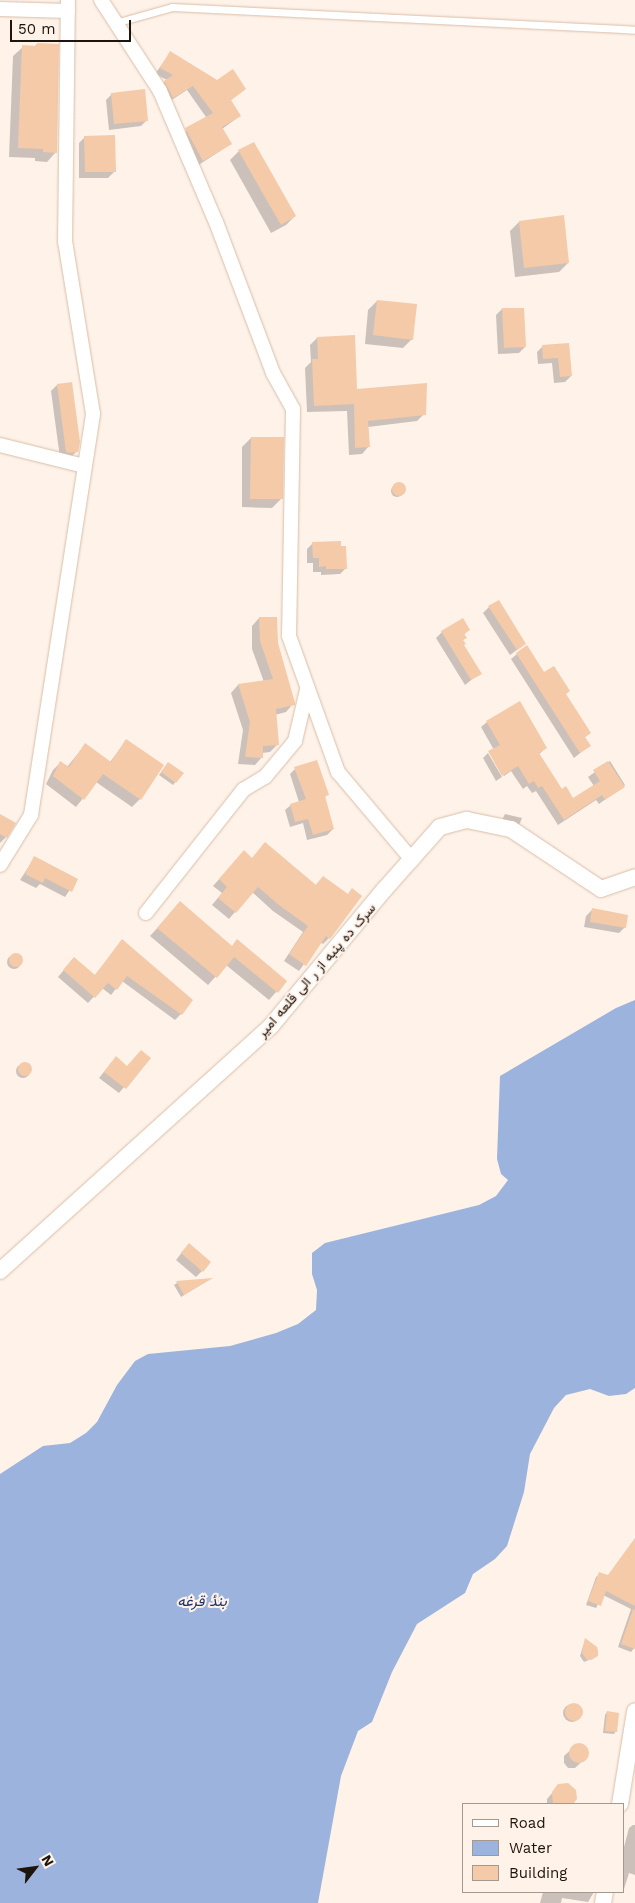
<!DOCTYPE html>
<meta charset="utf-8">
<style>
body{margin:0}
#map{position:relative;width:635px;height:1903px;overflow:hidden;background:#fef2e9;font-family:"Work Sans",Vazirmatn,sans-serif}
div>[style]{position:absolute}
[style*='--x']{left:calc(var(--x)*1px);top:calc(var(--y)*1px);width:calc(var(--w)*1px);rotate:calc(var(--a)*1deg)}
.water>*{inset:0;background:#9cb3dd}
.shadow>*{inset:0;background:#0003}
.round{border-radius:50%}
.building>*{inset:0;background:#f4caa8}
.roads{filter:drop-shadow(0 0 1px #d9bea7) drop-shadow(0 0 1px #d9bea7)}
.service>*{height:7px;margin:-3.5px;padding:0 3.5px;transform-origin:3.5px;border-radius:3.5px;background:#fff}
.minor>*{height:14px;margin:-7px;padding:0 7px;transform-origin:7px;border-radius:7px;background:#fff}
.tertiary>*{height:16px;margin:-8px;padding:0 8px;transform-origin:8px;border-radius:8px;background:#fff}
span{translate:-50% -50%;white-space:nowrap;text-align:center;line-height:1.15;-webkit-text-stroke:4px #fef2e9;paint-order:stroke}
.street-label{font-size:14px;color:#1d140c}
.water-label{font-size:15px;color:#1b3569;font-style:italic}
.legend{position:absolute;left:462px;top:1803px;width:162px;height:90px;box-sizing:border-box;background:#fef2e9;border:1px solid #a49991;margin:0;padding:6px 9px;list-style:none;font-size:15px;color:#1d140c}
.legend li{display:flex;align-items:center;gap:10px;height:25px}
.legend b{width:25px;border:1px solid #a49991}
.north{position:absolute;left:10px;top:1843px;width:50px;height:50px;-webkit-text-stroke:4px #fef2e9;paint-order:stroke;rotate:60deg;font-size:14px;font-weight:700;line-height:20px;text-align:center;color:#1d140c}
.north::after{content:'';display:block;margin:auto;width:18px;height:22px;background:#1d140c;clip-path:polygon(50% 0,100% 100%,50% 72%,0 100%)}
.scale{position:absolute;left:10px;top:20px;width:121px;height:22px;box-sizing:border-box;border:2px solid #1d140c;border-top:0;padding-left:6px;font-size:15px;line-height:18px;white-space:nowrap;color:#1d140c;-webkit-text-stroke:4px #fef2e9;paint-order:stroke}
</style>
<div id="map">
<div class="water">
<div style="clip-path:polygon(635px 1000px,635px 1388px,626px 1394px,609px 1396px,590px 1389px,566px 1395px,554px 1408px,530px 1454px,524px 1492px,507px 1546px,495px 1559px,473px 1574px,465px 1593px,417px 1624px,392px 1672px,372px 1722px,358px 1731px,341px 1776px,318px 1903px,0 1903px,0 1474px,43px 1446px,70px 1443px,86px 1433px,97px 1422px,117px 1385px,135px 1361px,148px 1354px,230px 1346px,276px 1333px,298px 1324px,316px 1310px,317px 1290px,312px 1274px,312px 1253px,325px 1243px,479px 1205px,496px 1196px,508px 1180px,501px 1174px,497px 1159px,500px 1076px,616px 1008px)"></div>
</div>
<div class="shadow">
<div style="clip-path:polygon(37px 44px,56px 152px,47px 162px,35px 161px,35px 158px,9px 157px,13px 56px,23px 47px,34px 47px)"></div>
<div style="clip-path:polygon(170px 53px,218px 82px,245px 89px,230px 101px,240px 116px,222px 129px,231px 144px,197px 166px,180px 135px,206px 117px,187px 90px,167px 103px,159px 87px,167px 80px,155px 74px)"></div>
<div style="clip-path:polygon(112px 94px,147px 120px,141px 126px,109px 130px,106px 100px)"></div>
<div style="clip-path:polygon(85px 137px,114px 172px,108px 178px,79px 178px,79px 143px)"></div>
<div style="clip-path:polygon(239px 151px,295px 216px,286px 225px,271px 233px,230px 160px)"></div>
<div style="clip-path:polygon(519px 222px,568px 263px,559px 272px,515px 277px,510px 231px)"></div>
<div style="clip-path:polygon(377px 301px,412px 339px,403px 348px,365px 344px,368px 310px)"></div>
<div style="clip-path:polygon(502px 309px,525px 347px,519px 353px,498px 354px,496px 315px)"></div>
<div style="clip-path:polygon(317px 338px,356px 391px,424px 414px,417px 421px,368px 427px,369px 446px,362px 454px,349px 455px,347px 411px,307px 412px,305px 368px,311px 362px,310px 345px)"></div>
<div style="clip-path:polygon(568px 344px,571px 376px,565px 382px,554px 383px,552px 363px,538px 364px,537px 352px,543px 346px)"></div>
<div style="clip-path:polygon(57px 385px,77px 451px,71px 457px,60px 458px,51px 391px)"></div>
<div style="clip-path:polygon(251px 438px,281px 499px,272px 508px,242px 507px,242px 447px)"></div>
<div class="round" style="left:391px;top:485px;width:12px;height:12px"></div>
<div style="clip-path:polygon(313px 543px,346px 568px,340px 574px,321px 575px,321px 572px,313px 572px,313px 563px,307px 563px,307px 549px)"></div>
<div style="clip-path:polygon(489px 607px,525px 644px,510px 655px,483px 613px)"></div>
<div style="clip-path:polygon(259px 618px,277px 643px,293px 704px,286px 712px,275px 715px,278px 744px,270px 752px,262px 753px,262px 757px,255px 765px,238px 764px,243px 730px,231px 693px,238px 685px,264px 682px,252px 649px,252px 626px)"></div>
<div style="clip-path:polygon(468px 630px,464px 635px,465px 638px,462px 641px,463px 645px,480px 673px,465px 685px,436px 638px,442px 632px)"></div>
<div style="clip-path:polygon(517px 654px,544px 674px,565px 694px,590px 733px,584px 738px,589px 746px,574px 758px,511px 659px)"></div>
<div style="clip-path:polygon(487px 722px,546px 748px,538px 755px,562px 791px,573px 800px,594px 786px,588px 777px,610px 761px,625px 785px,599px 804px,596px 800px,558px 825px,536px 791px,532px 793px,527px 786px,523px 789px,511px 771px,504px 776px,490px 752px,494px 750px,481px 727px)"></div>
<div style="clip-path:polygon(126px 741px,140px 799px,132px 807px,96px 782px,76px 807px,46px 784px,53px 770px,60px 763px,67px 767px,85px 745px,110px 762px)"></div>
<div style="clip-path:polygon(488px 753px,502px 777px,496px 781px,483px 758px)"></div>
<div style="clip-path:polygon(166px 766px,182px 773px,173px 785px,159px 775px)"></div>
<div style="clip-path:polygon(295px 769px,328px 794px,324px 798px,333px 829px,327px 835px,307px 840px,303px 823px,290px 827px,285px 810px,291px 805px,299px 802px,290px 774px)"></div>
<div style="clip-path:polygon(505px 814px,522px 818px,520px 823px,518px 826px,502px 820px)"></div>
<div style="clip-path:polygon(0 815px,6px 837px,0 843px)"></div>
<div style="clip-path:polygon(35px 857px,77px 879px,65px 897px,40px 884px,36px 888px,20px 880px)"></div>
<div style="clip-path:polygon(238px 858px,252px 859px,315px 886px,323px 877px,347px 895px,329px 938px,323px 944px,320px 942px,299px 971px,284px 961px,303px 932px,273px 911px,252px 892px,229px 919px,212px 905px,222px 893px,213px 886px)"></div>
<div style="clip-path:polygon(180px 903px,232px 947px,285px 982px,269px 1000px,226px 965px,208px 985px,150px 936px)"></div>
<div style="clip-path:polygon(592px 910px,625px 927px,619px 933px,584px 927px,586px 916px)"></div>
<div style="clip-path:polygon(123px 941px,140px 955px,139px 957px,181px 1014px,175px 1020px,122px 981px,111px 995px,102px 988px,88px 1003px,58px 977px,68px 965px,94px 976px)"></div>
<div class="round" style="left:7px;top:955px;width:14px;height:14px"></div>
<div style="clip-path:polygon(149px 1058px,119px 1093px,99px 1078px,111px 1063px,127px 1067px)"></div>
<div class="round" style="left:16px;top:1064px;width:14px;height:14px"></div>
<div style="clip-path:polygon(183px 1251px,202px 1271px,196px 1277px,176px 1260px)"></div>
<div style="clip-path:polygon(210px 1279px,181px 1297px,174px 1285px,177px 1283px)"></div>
<div style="clip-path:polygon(635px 1563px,635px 1647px,631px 1652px,618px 1647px,631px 1609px,603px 1595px,596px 1608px,586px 1605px,596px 1577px,600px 1574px,608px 1576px)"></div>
<div style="clip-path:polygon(585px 1640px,594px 1658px,584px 1662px,580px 1656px)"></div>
<div class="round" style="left:563px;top:1704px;width:18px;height:18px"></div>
<div style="clip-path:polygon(607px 1712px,616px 1731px,614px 1734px,603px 1733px,605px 1715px)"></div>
<div style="clip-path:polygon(576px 1745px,583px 1745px,587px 1752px,587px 1757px,575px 1768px,568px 1768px,564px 1763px,564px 1756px)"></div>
<div style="clip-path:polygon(553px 1792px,575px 1799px,571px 1804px,547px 1804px,547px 1799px)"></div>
<div style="clip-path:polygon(633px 1825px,635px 1825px,635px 1875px,629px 1873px,624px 1889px,624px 1847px,629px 1828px)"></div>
<div style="clip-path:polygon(543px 1892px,594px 1892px,588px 1902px,562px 1898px,561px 1903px,540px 1903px)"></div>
</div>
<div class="building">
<div style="clip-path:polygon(37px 43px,59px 44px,57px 153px,43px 152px,43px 149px,18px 148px,22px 45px,37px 46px)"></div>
<div style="clip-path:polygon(170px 51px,217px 80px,233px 69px,246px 89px,231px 100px,241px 116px,222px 127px,232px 144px,203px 161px,185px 128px,213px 113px,193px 86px,173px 98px,164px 81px,173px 75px,160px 68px)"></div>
<div style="clip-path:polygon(145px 89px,148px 121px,114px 124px,111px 93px)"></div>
<div style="clip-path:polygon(115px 135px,116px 172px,85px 172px,84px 136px)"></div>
<div style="clip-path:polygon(254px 142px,296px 216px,281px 225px,238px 150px)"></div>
<div style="clip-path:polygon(564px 215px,569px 263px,524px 268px,519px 221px)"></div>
<div style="clip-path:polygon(377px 300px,417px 304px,413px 340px,373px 335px)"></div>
<div style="clip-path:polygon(502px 308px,524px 308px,526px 347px,504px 348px)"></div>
<div style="clip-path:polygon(355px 335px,357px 389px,427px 383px,426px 415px,368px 421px,370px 447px,355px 448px,354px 404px,314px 406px,312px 359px,318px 359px,317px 337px)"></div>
<div style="clip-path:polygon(569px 343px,572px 376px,560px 377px,558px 358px,543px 359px,542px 345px)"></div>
<div style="clip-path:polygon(72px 382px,80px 442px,78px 452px,69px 453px,66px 452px,57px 384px)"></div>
<div style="clip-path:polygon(251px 437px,284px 437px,283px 499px,250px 499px)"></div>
<div class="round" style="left:392px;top:482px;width:14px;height:14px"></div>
<div style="clip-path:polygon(341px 541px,341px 546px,346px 546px,347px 569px,326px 569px,326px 566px,319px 567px,319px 558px,313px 558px,312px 542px)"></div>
<div style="clip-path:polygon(499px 600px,526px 644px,517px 650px,488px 606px)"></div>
<div style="clip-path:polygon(259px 617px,277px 617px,278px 643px,295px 703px,295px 705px,276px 709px,279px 745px,263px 746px,263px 758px,245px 757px,250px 722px,238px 684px,273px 679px,260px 641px)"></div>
<div style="clip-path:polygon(463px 618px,470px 630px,464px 634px,467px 638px,463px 640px,466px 644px,464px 645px,482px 674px,471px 680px,441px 631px)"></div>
<div style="clip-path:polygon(527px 645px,544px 672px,554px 666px,570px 691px,566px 694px,591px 733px,585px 737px,591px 746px,580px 753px,516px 653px)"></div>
<div style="clip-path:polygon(520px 701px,547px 748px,539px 753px,562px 789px,566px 786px,573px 798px,600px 781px,593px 770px,608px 761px,625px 787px,605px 800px,602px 795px,564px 820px,542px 786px,538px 788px,534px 781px,529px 784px,518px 766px,502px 776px,488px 751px,500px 745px,486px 721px)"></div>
<div style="clip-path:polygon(126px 739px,164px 765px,141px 800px,103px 774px,84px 800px,53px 776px,60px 761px,69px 767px,85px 743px,111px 762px)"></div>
<div style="clip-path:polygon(317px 760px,329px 795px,325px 796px,334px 829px,313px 835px,308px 819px,295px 822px,290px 804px,306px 799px,294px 767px)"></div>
<div style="clip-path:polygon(168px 762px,184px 773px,176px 783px,161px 772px)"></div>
<div style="clip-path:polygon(0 814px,16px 823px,7px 838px,0 834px)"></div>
<div style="clip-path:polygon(265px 842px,316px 885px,323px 876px,348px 894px,352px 888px,362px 896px,330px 939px,326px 936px,306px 966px,289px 954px,308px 926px,279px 905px,258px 887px,236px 913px,218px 898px,227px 887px,219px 879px,244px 850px,252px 858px)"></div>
<div style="clip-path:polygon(34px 856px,78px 879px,72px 892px,45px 878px,43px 883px,25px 874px)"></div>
<div style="clip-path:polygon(180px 901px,232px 946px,237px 939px,287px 981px,278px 993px,234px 957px,217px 978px,157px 928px)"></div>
<div style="clip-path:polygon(592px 908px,628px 915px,626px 928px,590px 922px)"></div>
<div style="clip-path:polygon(122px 939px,193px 1000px,182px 1015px,127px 976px,117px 990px,108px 983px,95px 998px,63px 970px,74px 957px,95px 975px)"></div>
<div class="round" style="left:9px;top:953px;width:14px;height:14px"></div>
<div style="clip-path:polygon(141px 1050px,151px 1058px,126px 1089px,104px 1072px,116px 1056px,127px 1066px)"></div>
<div class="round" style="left:18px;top:1062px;width:14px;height:14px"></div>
<div style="clip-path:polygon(189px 1243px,211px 1262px,203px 1272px,181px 1253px)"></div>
<div style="clip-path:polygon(213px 1278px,184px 1295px,176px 1281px)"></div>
<div style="clip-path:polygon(635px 1538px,635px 1606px,606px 1591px,601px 1606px,588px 1601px,599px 1572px,608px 1575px)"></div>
<div style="clip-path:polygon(633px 1609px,635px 1610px,635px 1649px,621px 1644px)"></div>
<div style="clip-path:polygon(585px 1638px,597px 1647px,598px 1651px,598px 1656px,591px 1660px,587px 1660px,582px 1653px)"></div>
<div class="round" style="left:565px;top:1703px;width:18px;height:18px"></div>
<div style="clip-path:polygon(607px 1711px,619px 1713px,617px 1732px,605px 1731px)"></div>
<div class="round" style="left:569px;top:1743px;width:20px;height:20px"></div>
<div style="clip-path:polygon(568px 1783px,576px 1790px,577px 1799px,573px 1804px,553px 1804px,552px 1792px,558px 1784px)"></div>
</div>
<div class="roads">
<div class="service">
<div style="--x:115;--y:23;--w:59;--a:-15.7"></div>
<div style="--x:172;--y:7;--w:464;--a:2.8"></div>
</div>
<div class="minor">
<div style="--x:101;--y:0;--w:108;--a:57"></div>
<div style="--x:160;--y:91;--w:142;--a:66.9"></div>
<div style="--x:216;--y:222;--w:161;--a:69.3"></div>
<div style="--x:273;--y:373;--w:41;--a:60.9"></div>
<div style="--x:293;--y:409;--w:227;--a:91"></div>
<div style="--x:289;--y:636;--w:145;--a:70.2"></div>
<div style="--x:338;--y:772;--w:115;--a:49.9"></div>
<div style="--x:0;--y:9;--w:68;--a:1.7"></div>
<div style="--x:0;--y:445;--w:87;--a:14"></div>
<div style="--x:0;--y:865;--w:59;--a:-58.2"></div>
<div style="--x:31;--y:815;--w:406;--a:-81.2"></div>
<div style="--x:93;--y:414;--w:174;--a:-99.2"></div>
<div style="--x:65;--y:242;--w:242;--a:-89.3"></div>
<div style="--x:146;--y:913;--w:157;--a:-51.7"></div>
<div style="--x:243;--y:790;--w:26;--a:-31"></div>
<div style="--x:265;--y:777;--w:47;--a:-50.2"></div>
<div style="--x:295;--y:741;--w:52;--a:-76.8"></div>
</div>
<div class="tertiary">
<div style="--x:0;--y:1271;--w:365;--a:-42.1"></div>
<div style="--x:271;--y:1026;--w:177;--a:-50.3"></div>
<div style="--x:384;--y:890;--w:84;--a:-48.4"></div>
<div style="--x:440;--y:827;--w:28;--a:-15"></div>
<div style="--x:467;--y:820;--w:45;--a:11.6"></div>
<div style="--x:511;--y:829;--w:108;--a:33.7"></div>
<div style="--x:601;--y:889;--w:36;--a:-19"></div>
<div style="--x:620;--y:1804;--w:94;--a:-80.8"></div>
<div style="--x:603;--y:1903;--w:11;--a:-80"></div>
</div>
</div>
<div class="street-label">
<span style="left:316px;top:970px;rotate:-49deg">سرک ده پنبه از ر الی قلعه امیر</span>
</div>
<div class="water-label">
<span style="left:202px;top:1602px">بندٔ قرغه</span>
</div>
<ul class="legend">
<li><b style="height:6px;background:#fff"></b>Road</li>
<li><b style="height:14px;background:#9cb3dd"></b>Water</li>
<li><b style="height:14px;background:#f4caa8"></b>Building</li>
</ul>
<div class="north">N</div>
<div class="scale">50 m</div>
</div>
